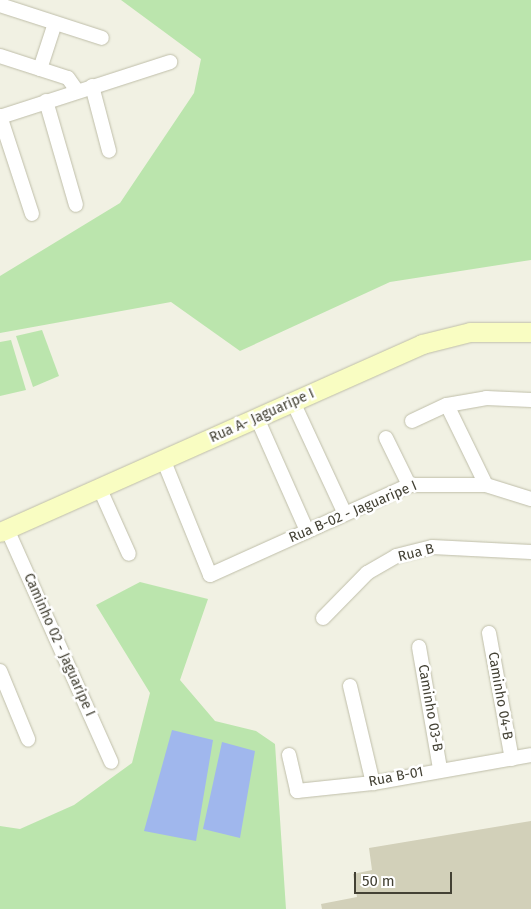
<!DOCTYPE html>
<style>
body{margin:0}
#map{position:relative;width:531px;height:909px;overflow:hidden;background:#f1f1e3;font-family:"Fira Sans",sans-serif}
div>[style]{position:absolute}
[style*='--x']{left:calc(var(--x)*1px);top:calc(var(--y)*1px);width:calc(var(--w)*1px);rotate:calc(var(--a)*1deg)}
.green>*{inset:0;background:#bbe5ad}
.water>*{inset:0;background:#a0b7ed}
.building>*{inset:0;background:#d2d0b9}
.roads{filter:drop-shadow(0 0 1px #bfbea9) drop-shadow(0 0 1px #bfbea9)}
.minor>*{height:14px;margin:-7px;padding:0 7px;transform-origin:7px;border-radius:7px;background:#fff}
.secondary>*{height:19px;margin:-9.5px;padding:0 9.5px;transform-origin:9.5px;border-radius:9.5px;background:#f9fdc2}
span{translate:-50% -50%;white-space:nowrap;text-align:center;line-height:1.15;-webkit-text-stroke:5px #fff;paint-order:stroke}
.street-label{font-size:14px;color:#434134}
.scale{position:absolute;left:354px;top:872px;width:98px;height:22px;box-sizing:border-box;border:2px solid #434134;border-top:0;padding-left:6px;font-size:15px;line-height:18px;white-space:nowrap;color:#434134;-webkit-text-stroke:4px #fff;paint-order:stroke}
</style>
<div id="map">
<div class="green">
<div style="clip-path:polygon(121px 0,531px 0,531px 260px,390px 282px,240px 351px,171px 302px,0 333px,0 276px,120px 203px,194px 93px,201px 59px)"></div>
<div style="clip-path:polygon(42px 330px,59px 376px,33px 387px,16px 336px)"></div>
<div style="clip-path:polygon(11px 340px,26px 390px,0 396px,0 342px)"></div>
<div style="clip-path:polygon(140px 582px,208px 599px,180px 680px,215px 721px,256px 731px,275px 744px,286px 909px,0 909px,0 826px,20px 829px,74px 805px,132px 763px,150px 693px,96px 605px)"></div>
</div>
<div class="water">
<div style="clip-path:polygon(172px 730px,213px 740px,196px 841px,144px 831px)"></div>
<div style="clip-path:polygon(222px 742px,255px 751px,240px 838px,203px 829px)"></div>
</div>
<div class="building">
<div style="clip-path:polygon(531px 821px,531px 909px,322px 909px,321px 904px,357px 897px,353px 874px,372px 870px,369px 848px)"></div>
</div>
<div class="roads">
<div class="minor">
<div style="--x:0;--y:5;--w:107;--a:17.9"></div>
<div style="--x:0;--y:56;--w:71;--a:17.9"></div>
<div style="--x:68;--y:78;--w:16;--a:55"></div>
<div style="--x:40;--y:69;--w:48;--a:-71.9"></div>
<div style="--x:92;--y:86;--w:67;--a:75.3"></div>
<div style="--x:46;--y:101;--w:108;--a:73.9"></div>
<div style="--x:0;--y:116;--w:103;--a:71.9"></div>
<div style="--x:0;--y:117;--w:179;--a:-17.9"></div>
<div style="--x:293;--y:402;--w:123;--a:65.1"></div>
<div style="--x:447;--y:405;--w:89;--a:64"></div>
<div style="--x:257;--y:418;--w:124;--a:66.1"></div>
<div style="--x:412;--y:421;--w:38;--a:-25"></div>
<div style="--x:447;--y:405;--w:40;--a:-10"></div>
<div style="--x:486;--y:398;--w:45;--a:2.5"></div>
<div style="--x:386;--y:438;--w:52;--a:63.9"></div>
<div style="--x:163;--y:459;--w:125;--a:67.9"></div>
<div style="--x:210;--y:575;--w:218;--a:-24.3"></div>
<div style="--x:409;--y:485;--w:77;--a:0"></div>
<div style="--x:486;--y:485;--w:47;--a:17.3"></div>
<div style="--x:99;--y:487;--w:73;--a:65.9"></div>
<div style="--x:7;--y:529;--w:255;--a:65.9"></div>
<div style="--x:323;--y:618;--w:63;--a:-45.6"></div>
<div style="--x:367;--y:573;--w:34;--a:-30"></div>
<div style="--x:396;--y:556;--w:37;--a:-14"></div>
<div style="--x:432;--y:547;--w:99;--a:2.9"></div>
<div style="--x:489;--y:633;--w:128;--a:79.7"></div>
<div style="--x:419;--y:647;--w:124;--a:80.2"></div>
<div style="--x:0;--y:671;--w:74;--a:67.6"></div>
<div style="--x:350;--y:686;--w:100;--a:76.7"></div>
<div style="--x:289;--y:755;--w:37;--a:77"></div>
<div style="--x:297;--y:791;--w:76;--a:-6"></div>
<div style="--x:373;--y:783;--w:160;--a:-10"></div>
</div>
<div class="secondary">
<div style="--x:0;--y:532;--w:462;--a:-24"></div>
<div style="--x:422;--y:344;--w:49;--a:-14"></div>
<div style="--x:470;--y:332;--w:61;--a:0"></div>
</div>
</div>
<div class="street-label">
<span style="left:262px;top:416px;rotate:-24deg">Rua A- Jaguaripe I</span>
<span style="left:353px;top:512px;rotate:-23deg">Rua B-02 - Jaguaripe I</span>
<span style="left:416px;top:553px;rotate:-14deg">Rua B</span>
<span style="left:59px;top:645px;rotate:66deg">Caminho 02 - Jaguaripe I</span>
<span style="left:500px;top:696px;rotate:80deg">Caminho 04-B</span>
<span style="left:430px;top:708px;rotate:80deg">Caminho 03-B</span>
<span style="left:396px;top:777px;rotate:-11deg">Rua B-01</span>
</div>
<div class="scale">50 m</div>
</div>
